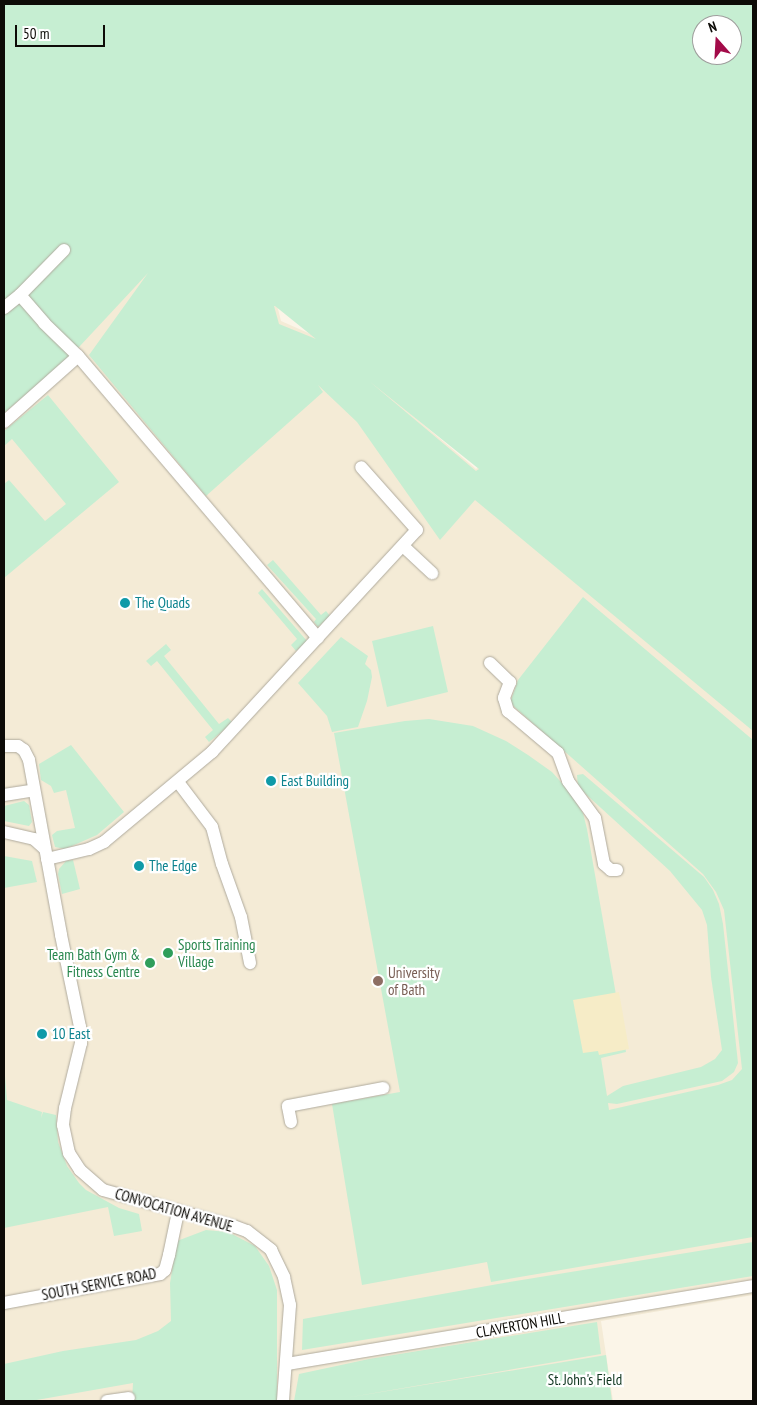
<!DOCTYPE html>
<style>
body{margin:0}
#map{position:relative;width:757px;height:1405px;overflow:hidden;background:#fbf5e8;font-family:"PT Sans Narrow",sans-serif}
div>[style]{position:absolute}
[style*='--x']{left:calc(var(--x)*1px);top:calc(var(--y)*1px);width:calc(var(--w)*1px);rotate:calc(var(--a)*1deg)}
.built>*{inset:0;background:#f4ebd6}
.green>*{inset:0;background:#c6eed2}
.sand>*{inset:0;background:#f6ecc7}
.roads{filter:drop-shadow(0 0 1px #afaa9d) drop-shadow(0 0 1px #afaa9d)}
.minor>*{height:12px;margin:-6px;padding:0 6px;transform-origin:6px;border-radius:6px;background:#fff}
.dots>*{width:14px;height:14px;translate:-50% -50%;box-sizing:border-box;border:2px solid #fff;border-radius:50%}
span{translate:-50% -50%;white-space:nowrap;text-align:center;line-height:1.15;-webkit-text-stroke:4.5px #fff;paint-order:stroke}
.culture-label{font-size:15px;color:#0d838f}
.left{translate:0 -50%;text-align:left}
.leisure-label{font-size:15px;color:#27864d}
.right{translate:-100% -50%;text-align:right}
.education-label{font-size:15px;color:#785e54}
.street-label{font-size:15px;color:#0d0b07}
.park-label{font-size:15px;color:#103720}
.frame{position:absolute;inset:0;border:5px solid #0d0b07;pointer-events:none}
.north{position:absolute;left:692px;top:15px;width:50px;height:50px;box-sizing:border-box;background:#fff;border:1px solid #9e9d9c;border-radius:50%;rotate:341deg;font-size:14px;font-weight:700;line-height:20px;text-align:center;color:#0d0b07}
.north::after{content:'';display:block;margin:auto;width:18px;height:22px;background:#a30b49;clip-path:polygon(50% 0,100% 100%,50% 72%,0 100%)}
.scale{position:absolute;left:15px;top:25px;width:90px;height:22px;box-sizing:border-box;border:2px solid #0d0b07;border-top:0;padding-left:6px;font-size:15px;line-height:18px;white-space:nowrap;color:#0d0b07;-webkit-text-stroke:4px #fff;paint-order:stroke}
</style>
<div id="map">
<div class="built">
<div style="clip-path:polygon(4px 110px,118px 174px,273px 289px,281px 321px,322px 339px,476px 469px,502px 449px,753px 667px,753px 1295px,601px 1321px,613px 1401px,4px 1401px)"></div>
</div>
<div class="green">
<div style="clip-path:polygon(evenodd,4px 4px,753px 4px,753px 731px,475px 500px,440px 540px,357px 422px,318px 385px,323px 392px,206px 496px,89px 355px,148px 273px,66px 361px,4px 413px,4px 4px,702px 25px,732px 25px,732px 55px,702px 55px,702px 25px,4px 4px,274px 306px,275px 306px,316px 339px,279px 324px,274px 306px,4px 4px,369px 381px,479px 469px,476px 471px,369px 381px)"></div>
<div style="clip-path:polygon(48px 395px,119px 482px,4px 578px,4px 484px,9px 480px,45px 521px,66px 504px,12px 439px,4px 446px,4px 431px)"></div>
<div style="clip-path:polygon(273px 560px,321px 615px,326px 611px,330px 616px,318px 627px,314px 622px,316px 619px,267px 565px)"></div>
<div style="clip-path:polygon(262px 589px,307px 641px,296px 651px,291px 645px,297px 639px,258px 593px)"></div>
<div style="clip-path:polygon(583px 597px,753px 740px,753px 1237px,491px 1282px,487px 1262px,362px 1285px,332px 1104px,400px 1092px,334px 733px,405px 721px,429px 719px,473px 726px,506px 741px,528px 755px,552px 772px,568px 790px,583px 813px,587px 829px,626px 1052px,601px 1058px,607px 1096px,623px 1086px,701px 1067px,715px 1059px,722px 1050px,711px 977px,707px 925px,702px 910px,670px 871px,578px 787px,577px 775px,583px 774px,704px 877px,713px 890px,719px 904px,723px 924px,738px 1063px,734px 1072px,722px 1081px,617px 1104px,608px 1103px,609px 1110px,718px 1085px,732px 1080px,742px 1069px,724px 910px,716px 892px,703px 874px,510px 703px,518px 680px)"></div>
<div style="clip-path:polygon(433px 626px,448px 692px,387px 707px,372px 641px)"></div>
<div style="clip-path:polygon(341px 637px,368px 656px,365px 664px,371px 670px,372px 677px,367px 701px,358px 727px,332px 732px,327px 716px,298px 683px)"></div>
<div style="clip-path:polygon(166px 644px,171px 650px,164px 656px,219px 724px,228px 718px,233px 723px,209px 742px,205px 737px,213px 730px,157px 661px,151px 666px,146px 661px)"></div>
<div style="clip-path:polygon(71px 745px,124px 812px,97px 835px,65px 849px,55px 847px,52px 835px,57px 831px,75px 828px,66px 790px,54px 793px,51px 786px,41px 780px,39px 764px)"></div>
<div style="clip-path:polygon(24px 801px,29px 805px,32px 822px,29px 826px,4px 821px,4px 806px)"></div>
<div style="clip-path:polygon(4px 856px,32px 861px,37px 882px,4px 888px)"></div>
<div style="clip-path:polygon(73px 860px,80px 889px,62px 894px,58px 874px,59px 869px,66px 861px)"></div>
<div style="clip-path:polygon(5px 1076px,7px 1100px,42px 1112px,41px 1118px,43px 1112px,56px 1115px,58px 1142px,67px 1166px,79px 1183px,86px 1190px,119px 1208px,139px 1214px,142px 1231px,114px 1236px,108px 1207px,4px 1228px)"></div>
<div style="clip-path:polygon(206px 1230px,228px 1232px,255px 1246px,269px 1266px,277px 1290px,277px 1401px,132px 1401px,133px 1383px,31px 1401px,4px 1401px,4px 1364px,63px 1351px,136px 1340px,158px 1331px,171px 1321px,170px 1283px,177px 1241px)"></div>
<div style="clip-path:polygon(753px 1242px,753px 1276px,302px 1350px,303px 1319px,498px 1284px)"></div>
<div style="clip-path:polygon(597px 1322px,601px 1354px,345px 1398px,606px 1355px,612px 1401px,294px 1401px,299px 1374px,369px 1359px)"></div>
</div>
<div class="sand">
<div style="clip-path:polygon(619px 992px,629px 1049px,599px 1055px,598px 1051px,583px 1053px,573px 1000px)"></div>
</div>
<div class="roads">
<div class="minor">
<div style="--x:20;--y:295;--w:63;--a:-45.6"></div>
<div style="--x:4;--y:308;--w:21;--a:-39"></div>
<div style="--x:20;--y:295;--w:37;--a:49"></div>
<div style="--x:44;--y:323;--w:47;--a:44.1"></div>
<div style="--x:78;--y:356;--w:370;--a:49.6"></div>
<div style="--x:4;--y:422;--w:99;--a:-41.7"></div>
<div style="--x:403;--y:546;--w:40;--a:43"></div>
<div style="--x:490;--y:663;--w:28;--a:44"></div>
<div style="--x:510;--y:682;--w:17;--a:111"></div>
<div style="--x:504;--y:698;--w:14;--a:73"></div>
<div style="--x:508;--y:711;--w:65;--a:40"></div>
<div style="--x:558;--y:753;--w:30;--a:70"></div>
<div style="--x:568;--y:781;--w:46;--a:53.9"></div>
<div style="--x:595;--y:818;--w:47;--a:78.9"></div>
<div style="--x:604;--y:864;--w:9;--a:41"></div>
<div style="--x:611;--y:870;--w:6;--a:0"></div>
<div style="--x:4;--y:746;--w:14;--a:0"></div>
<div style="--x:18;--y:746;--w:7;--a:34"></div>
<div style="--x:24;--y:750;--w:11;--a:63"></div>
<div style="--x:29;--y:760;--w:178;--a:79.6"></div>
<div style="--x:61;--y:935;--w:94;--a:78.3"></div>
<div style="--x:80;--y:1027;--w:16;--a:86"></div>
<div style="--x:81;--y:1043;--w:67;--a:103.8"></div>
<div style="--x:65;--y:1108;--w:17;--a:97"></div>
<div style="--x:63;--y:1125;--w:29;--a:78"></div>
<div style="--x:69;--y:1153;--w:20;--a:57"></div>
<div style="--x:80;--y:1170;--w:30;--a:41"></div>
<div style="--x:103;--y:1190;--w:135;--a:15.5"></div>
<div style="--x:233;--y:1226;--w:15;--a:20"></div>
<div style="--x:247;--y:1231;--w:31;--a:38"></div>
<div style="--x:271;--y:1250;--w:30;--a:64"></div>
<div style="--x:284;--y:1277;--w:29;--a:78"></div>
<div style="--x:290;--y:1305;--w:96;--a:94.2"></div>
<div style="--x:178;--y:782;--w:56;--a:52.9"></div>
<div style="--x:212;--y:827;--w:38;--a:75"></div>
<div style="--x:222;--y:864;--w:56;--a:70.3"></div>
<div style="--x:241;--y:917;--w:47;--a:78.9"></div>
<div style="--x:4;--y:795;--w:30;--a:-9"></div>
<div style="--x:4;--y:832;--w:31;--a:13"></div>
<div style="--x:34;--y:839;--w:15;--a:42"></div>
<div style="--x:47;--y:859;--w:43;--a:-13.4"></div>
<div style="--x:89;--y:849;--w:17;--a:-25"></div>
<div style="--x:104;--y:842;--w:141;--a:-39.8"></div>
<div style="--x:212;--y:752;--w:302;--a:-47.3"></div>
<div style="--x:417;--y:530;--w:84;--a:-131.6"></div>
<div style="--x:291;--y:1122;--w:16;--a:-101"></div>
<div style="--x:288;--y:1106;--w:97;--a:-10.7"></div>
<div style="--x:4;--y:1303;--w:159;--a:-10.5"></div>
<div style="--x:160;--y:1274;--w:6;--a:-39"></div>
<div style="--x:165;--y:1270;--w:16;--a:-75"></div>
<div style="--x:169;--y:1255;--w:44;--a:-78.2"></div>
<div style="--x:287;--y:1364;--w:472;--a:-9.5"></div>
<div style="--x:107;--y:1401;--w:22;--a:-8"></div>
</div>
</div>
<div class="dots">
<div style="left:125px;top:603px;background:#0f9aa8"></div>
<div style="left:271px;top:781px;background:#0f9aa8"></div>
<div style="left:139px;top:866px;background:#0f9aa8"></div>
<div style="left:168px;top:953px;background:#2e9e5b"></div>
<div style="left:150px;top:963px;background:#2e9e5b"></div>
<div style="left:378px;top:981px;background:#8d6e63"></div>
<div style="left:42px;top:1034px;background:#0f9aa8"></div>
</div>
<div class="culture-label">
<span class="left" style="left:135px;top:603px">The Quads</span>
<span class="left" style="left:281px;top:781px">East Building</span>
<span class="left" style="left:149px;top:866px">The Edge</span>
<span class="left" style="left:52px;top:1034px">10 East</span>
</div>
<div class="leisure-label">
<span class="left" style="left:178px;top:953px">Sports Training<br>Village</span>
<span class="right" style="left:140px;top:963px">Team Bath Gym &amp;<br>Fitness Centre</span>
</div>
<div class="education-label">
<span class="left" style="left:388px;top:981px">University<br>of Bath</span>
</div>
<div class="street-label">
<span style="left:174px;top:1210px;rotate:16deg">CONVOCATION AVENUE</span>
<span style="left:99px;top:1284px;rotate:-11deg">SOUTH SERVICE ROAD</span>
<span style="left:520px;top:1325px;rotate:-10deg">CLAVERTON HILL</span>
</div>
<div class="park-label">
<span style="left:585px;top:1380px">St. John's Field</span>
</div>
<div class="frame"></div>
<div class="north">N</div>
<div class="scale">50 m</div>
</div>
